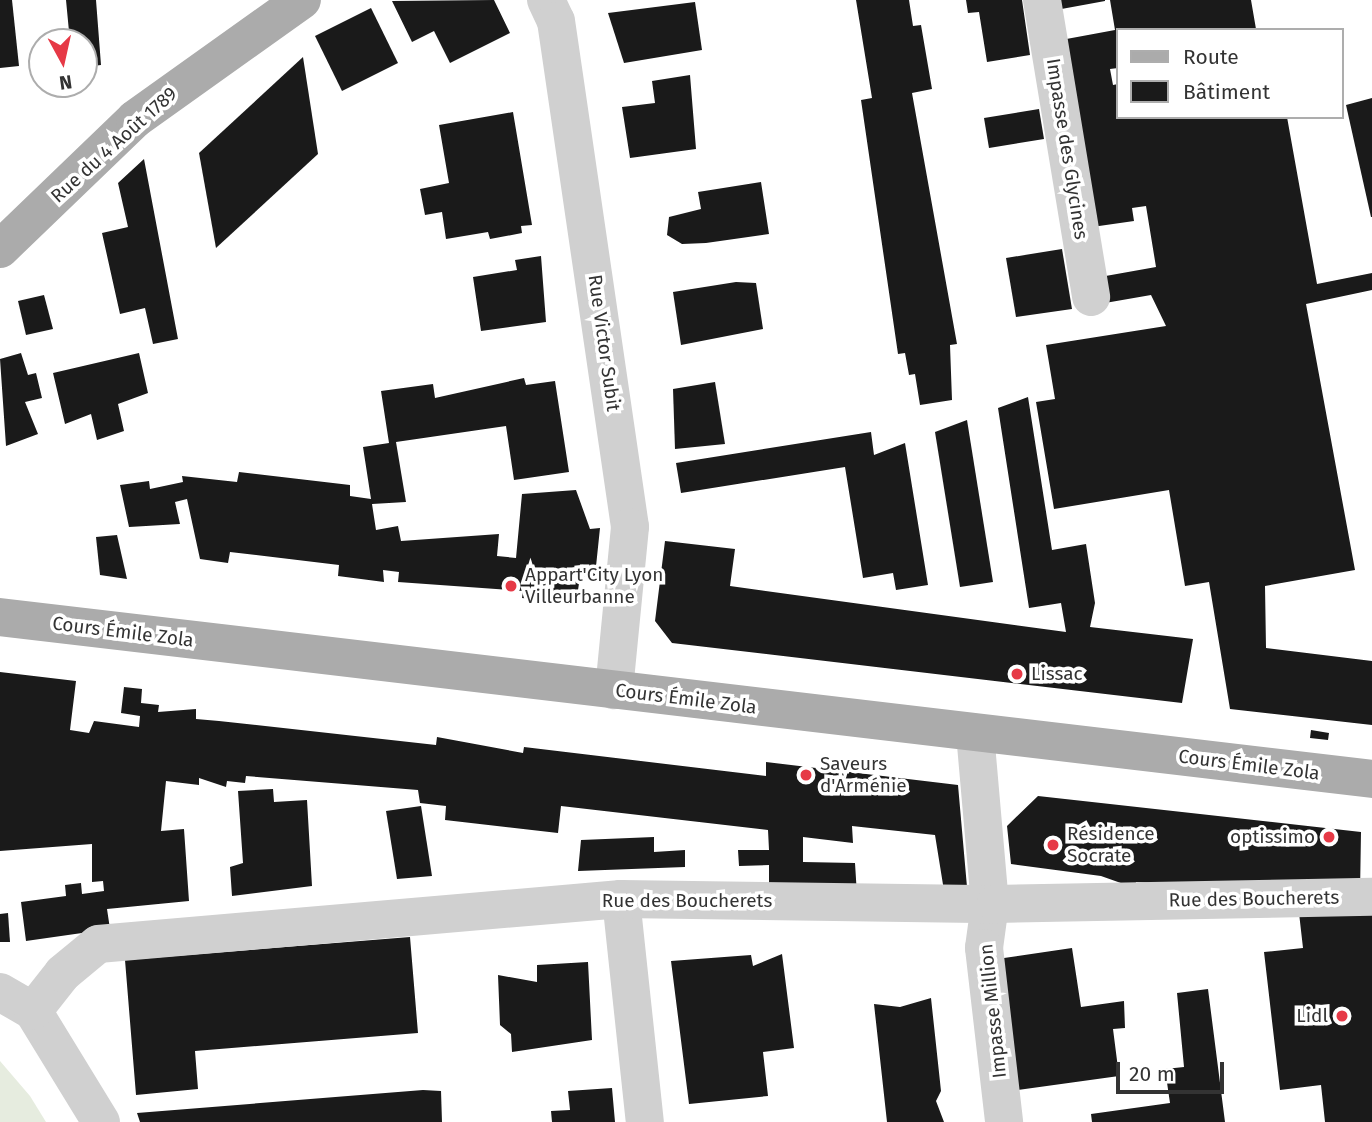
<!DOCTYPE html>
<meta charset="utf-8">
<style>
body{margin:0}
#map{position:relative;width:1372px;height:1122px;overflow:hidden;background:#fff;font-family:"Fira Sans",sans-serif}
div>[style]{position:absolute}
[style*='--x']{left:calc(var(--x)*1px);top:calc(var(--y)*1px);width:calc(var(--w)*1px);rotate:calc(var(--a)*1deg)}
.green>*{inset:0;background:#e6ecdf}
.building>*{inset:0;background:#1a1a1a}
.minor>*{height:38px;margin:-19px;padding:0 19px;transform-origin:19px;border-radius:19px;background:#d0d0d0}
.major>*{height:38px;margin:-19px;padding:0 19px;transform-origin:19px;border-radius:19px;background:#ababab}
.dots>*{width:19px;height:19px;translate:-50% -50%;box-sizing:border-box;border:4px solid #fff;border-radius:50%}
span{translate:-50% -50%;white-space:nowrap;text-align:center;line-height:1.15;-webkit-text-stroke:7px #fff;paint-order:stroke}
.street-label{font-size:19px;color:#333}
.poi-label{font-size:19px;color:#333}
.left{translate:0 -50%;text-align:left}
.right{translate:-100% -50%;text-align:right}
.legend{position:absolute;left:1116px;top:28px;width:228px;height:91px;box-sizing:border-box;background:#fff;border:2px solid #adadad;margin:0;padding:9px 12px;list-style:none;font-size:21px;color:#333}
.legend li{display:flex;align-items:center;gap:14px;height:35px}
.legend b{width:35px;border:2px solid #adadad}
.north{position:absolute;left:28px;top:28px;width:70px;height:70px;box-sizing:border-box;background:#fff;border:2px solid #adadad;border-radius:50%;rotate:172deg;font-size:19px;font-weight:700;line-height:28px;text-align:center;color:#333}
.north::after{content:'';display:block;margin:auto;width:24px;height:32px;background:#e63946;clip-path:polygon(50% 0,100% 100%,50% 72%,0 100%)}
.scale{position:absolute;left:1116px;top:1062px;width:108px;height:32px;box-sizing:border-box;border:4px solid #333;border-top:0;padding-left:9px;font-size:21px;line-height:24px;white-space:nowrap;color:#333;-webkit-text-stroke:5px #fff;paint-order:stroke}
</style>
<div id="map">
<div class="green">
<div style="clip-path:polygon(0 1061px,30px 1096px,46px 1122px,0 1122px)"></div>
</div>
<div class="building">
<div style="clip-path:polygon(0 0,12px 0,19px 66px,0 68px)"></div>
<div style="clip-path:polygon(66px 0,96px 0,101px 65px,84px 67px,84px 42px,70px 42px)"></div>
<div style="clip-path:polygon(494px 0,510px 33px,450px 63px,434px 31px,412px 42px,392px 1px)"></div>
<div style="clip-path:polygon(856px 0,909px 0,913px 26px,921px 25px,932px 89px,912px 93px,957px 344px,950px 345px,952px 400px,920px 405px,915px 374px,909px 375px,905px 353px,898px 354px,861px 100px,872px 98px)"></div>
<div style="clip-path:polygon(966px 0,1022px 0,1030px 55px,987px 62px,979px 12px,968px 13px)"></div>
<div style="clip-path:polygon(1054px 0,1105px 0,1105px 1px,1056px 10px)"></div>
<div style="clip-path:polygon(1110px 0,1251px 0,1256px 29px,1272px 30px,1118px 30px,1118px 68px,1110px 69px,1113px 85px,1118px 84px,1118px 117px,1287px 117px,1317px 284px,1372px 273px,1372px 290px,1306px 304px,1355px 570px,1265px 586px,1266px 648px,1372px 661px,1372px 725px,1230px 709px,1209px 582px,1185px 586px,1169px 490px,1054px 509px,1036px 402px,1055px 399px,1046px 345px,1166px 326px,1151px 295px,1105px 303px,1100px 277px,1156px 267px,1146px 206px,1132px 208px,1134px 221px,1092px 227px,1061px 40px,1115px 30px)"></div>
<div style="clip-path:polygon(695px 2px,702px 50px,624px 63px,608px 13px)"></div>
<div style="clip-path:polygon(371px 8px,398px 63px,342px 91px,315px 36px)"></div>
<div style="clip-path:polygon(303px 57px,318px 154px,216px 248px,199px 153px)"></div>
<div style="clip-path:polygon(690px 75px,696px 149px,630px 158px,622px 107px,655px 103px,652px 81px)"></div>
<div style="clip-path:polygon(1372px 98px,1372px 217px,1371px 217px,1346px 105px)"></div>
<div style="clip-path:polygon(1039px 109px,1044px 139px,989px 148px,984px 118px)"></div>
<div style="clip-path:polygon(513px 112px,532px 225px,521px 226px,522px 233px,490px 239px,488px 232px,446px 239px,442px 212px,425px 215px,420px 189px,449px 183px,439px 125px)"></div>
<div style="clip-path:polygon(144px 159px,178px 339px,153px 344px,145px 308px,120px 314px,102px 233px,128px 227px,118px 183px)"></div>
<div style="clip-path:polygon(761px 182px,769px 234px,706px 243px,682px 244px,667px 235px,669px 217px,701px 209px,698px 192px)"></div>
<div style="clip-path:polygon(1062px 249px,1072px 309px,1016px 317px,1006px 258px)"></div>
<div style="clip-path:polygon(541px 256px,546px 322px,481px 331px,473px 277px,517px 270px,515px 260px)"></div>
<div style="clip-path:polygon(736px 282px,756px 283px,763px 329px,681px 345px,673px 292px)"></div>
<div style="clip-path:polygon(44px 295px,53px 329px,26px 335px,18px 301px)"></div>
<div style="clip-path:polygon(21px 353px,28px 375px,36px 373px,42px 398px,25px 402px,38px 434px,6px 446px,0 359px)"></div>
<div style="clip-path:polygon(139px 353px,148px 393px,118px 404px,124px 431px,97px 440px,91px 414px,65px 424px,53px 373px)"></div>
<div style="clip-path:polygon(524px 378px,526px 385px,555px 381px,569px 472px,514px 480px,506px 426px,396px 442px,406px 502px,372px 504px,376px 530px,398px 526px,401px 541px,499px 534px,497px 556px,516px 558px,522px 494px,576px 490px,590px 529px,600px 528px,595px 576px,580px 577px,578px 590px,561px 602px,522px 598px,523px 591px,398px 582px,399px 572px,383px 570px,384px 582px,338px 576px,339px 565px,230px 552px,228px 563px,200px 559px,187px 499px,175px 502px,180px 524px,129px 527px,120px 485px,149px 481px,150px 489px,183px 482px,182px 476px,237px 482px,239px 472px,350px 485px,350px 496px,371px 499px,363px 447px,389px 443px,381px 391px,433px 384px,435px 398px)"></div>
<div style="clip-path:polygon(715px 382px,725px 444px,675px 449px,673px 389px)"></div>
<div style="clip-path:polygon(1028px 397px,1052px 550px,1086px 544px,1095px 603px,1090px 627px,1193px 639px,1182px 703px,672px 643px,655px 621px,665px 541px,735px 549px,730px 586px,1066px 632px,1061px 603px,1029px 608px,998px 408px)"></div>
<div style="clip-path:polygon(967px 420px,993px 582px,960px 587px,935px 432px)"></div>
<div style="clip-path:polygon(871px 432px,874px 455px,905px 443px,928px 585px,896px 590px,893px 573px,863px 578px,845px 467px,681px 493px,676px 463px)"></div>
<div style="clip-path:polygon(117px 535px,127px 579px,100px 575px,96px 537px)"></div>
<div style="clip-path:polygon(0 672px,76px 681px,70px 730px,89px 733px,94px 721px,139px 727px,140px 716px,121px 713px,124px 687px,142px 689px,141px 703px,159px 705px,158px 712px,196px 709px,196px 719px,219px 721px,436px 745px,437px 737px,523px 753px,524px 747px,766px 776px,766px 762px,958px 785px,967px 887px,945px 897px,935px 835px,852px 826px,853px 843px,803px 837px,803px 862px,855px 863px,857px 895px,769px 893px,769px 865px,739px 866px,738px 850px,769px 850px,768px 830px,561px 806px,558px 833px,445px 820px,446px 806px,420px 803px,418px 790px,246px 776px,245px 783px,227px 781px,226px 787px,199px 778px,199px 785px,166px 781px,161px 831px,184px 829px,189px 901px,107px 909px,110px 929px,26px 941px,21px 902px,66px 896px,65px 885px,81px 883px,82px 894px,104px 891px,103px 881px,92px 882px,92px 844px,0 851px)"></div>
<div style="clip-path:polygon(1311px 730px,1329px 733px,1328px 740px,1310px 738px)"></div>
<div style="clip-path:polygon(273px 789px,274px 802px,307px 800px,312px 886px,232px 896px,230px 867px,243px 863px,238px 791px)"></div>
<div style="clip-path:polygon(1038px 796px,1361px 832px,1360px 894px,1136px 882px,1135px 888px,1101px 876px,1011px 864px,1007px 826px)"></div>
<div style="clip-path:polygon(421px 806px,432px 876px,397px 879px,386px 811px)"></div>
<div style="clip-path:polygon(654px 837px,654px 852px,685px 850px,685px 867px,578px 871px,581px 840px)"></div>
<div style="clip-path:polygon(8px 913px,10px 942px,0 942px,0 914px)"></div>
<div style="clip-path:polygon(1299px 913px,1372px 915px,1372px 1122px,1325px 1122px,1321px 1085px,1280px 1090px,1264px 952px,1303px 948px)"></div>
<div style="clip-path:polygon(410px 937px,418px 1033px,195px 1051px,198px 1089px,136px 1095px,125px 960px)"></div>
<div style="clip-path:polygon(1072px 948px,1081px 1007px,1124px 1001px,1125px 1028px,1113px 1029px,1119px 1076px,1010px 1091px,997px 959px)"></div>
<div style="clip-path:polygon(782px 954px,794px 1048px,763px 1052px,768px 1096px,689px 1104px,671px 961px,751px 955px,753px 966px)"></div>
<div style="clip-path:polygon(588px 962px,592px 1040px,512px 1052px,511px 1034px,500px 1025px,498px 975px,537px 982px,537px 965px)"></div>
<div style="clip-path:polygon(1208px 989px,1225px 1122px,1092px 1122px,1091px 1114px,1170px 1103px,1165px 1069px,1184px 1067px,1177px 993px)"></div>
<div style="clip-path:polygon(931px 998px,941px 1091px,936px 1101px,944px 1122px,887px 1122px,874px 1004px,900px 1007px)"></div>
<div style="clip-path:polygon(612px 1088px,615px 1122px,552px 1122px,551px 1111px,570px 1110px,568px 1091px)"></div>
<div style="clip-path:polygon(423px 1090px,441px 1091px,442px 1122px,140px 1122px,137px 1113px)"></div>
</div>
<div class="minor">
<div style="--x:546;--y:0;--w:23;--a:65"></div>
<div style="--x:556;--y:21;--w:511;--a:81.68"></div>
<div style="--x:630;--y:527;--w:164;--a:95.6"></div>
<div style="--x:1042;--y:0;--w:301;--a:80.6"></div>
<div style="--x:975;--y:733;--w:172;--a:85"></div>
<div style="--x:990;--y:904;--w:44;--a:97.8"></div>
<div style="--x:984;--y:948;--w:175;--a:83.4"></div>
<div style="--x:621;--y:899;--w:224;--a:83.9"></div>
<div style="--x:0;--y:992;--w:38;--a:30"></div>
<div style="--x:33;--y:1011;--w:130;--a:58.5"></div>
<div style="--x:33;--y:1011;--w:48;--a:-51.7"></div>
<div style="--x:63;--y:973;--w:45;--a:-39.6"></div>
<div style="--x:98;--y:944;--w:525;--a:-4.92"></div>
<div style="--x:621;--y:899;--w:375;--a:0.8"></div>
<div style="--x:996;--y:904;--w:376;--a:-1.1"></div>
</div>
<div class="major">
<div style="--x:0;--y:249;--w:187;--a:-43.9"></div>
<div style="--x:135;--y:119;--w:205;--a:-35.5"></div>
<div style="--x:0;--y:617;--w:1382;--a:6.73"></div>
</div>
<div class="dots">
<div style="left:511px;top:586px;background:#e63946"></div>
<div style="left:1017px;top:674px;background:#e63946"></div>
<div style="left:806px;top:775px;background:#e63946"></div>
<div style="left:1329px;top:837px;background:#e63946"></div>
<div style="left:1053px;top:845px;background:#e63946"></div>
<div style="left:1342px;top:1016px;background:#e63946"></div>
</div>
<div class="street-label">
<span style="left:114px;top:145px;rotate:-42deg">Rue du 4 Août 1789</span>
<span style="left:1067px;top:149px;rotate:81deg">Impasse des Glycines</span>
<span style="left:604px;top:343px;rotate:82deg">Rue Victor Subit</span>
<span style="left:123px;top:632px;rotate:7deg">Cours Émile Zola</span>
<span style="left:686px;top:699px;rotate:7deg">Cours Émile Zola</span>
<span style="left:1249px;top:765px;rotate:7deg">Cours Émile Zola</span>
<span style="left:1254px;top:899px;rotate:-1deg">Rue des Boucherets</span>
<span style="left:687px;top:901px">Rue des Boucherets</span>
<span style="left:993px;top:1011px;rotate:-96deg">Impasse Million</span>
</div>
<div class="poi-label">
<span class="left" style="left:525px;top:586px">Appart'City Lyon<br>Villeurbanne</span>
<span class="left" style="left:1031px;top:674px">Lissac</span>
<span class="left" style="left:820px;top:775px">Saveurs<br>d'Arménie</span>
<span class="left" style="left:1067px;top:845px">Résidence<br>Socrate</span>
<span class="right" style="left:1315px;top:837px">optissimo</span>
<span class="right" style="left:1328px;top:1016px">Lidl</span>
</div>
<ul class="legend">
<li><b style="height:9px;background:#ababab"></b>Route</li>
<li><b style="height:19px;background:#1a1a1a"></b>Bâtiment</li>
</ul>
<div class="north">N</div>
<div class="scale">20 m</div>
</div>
